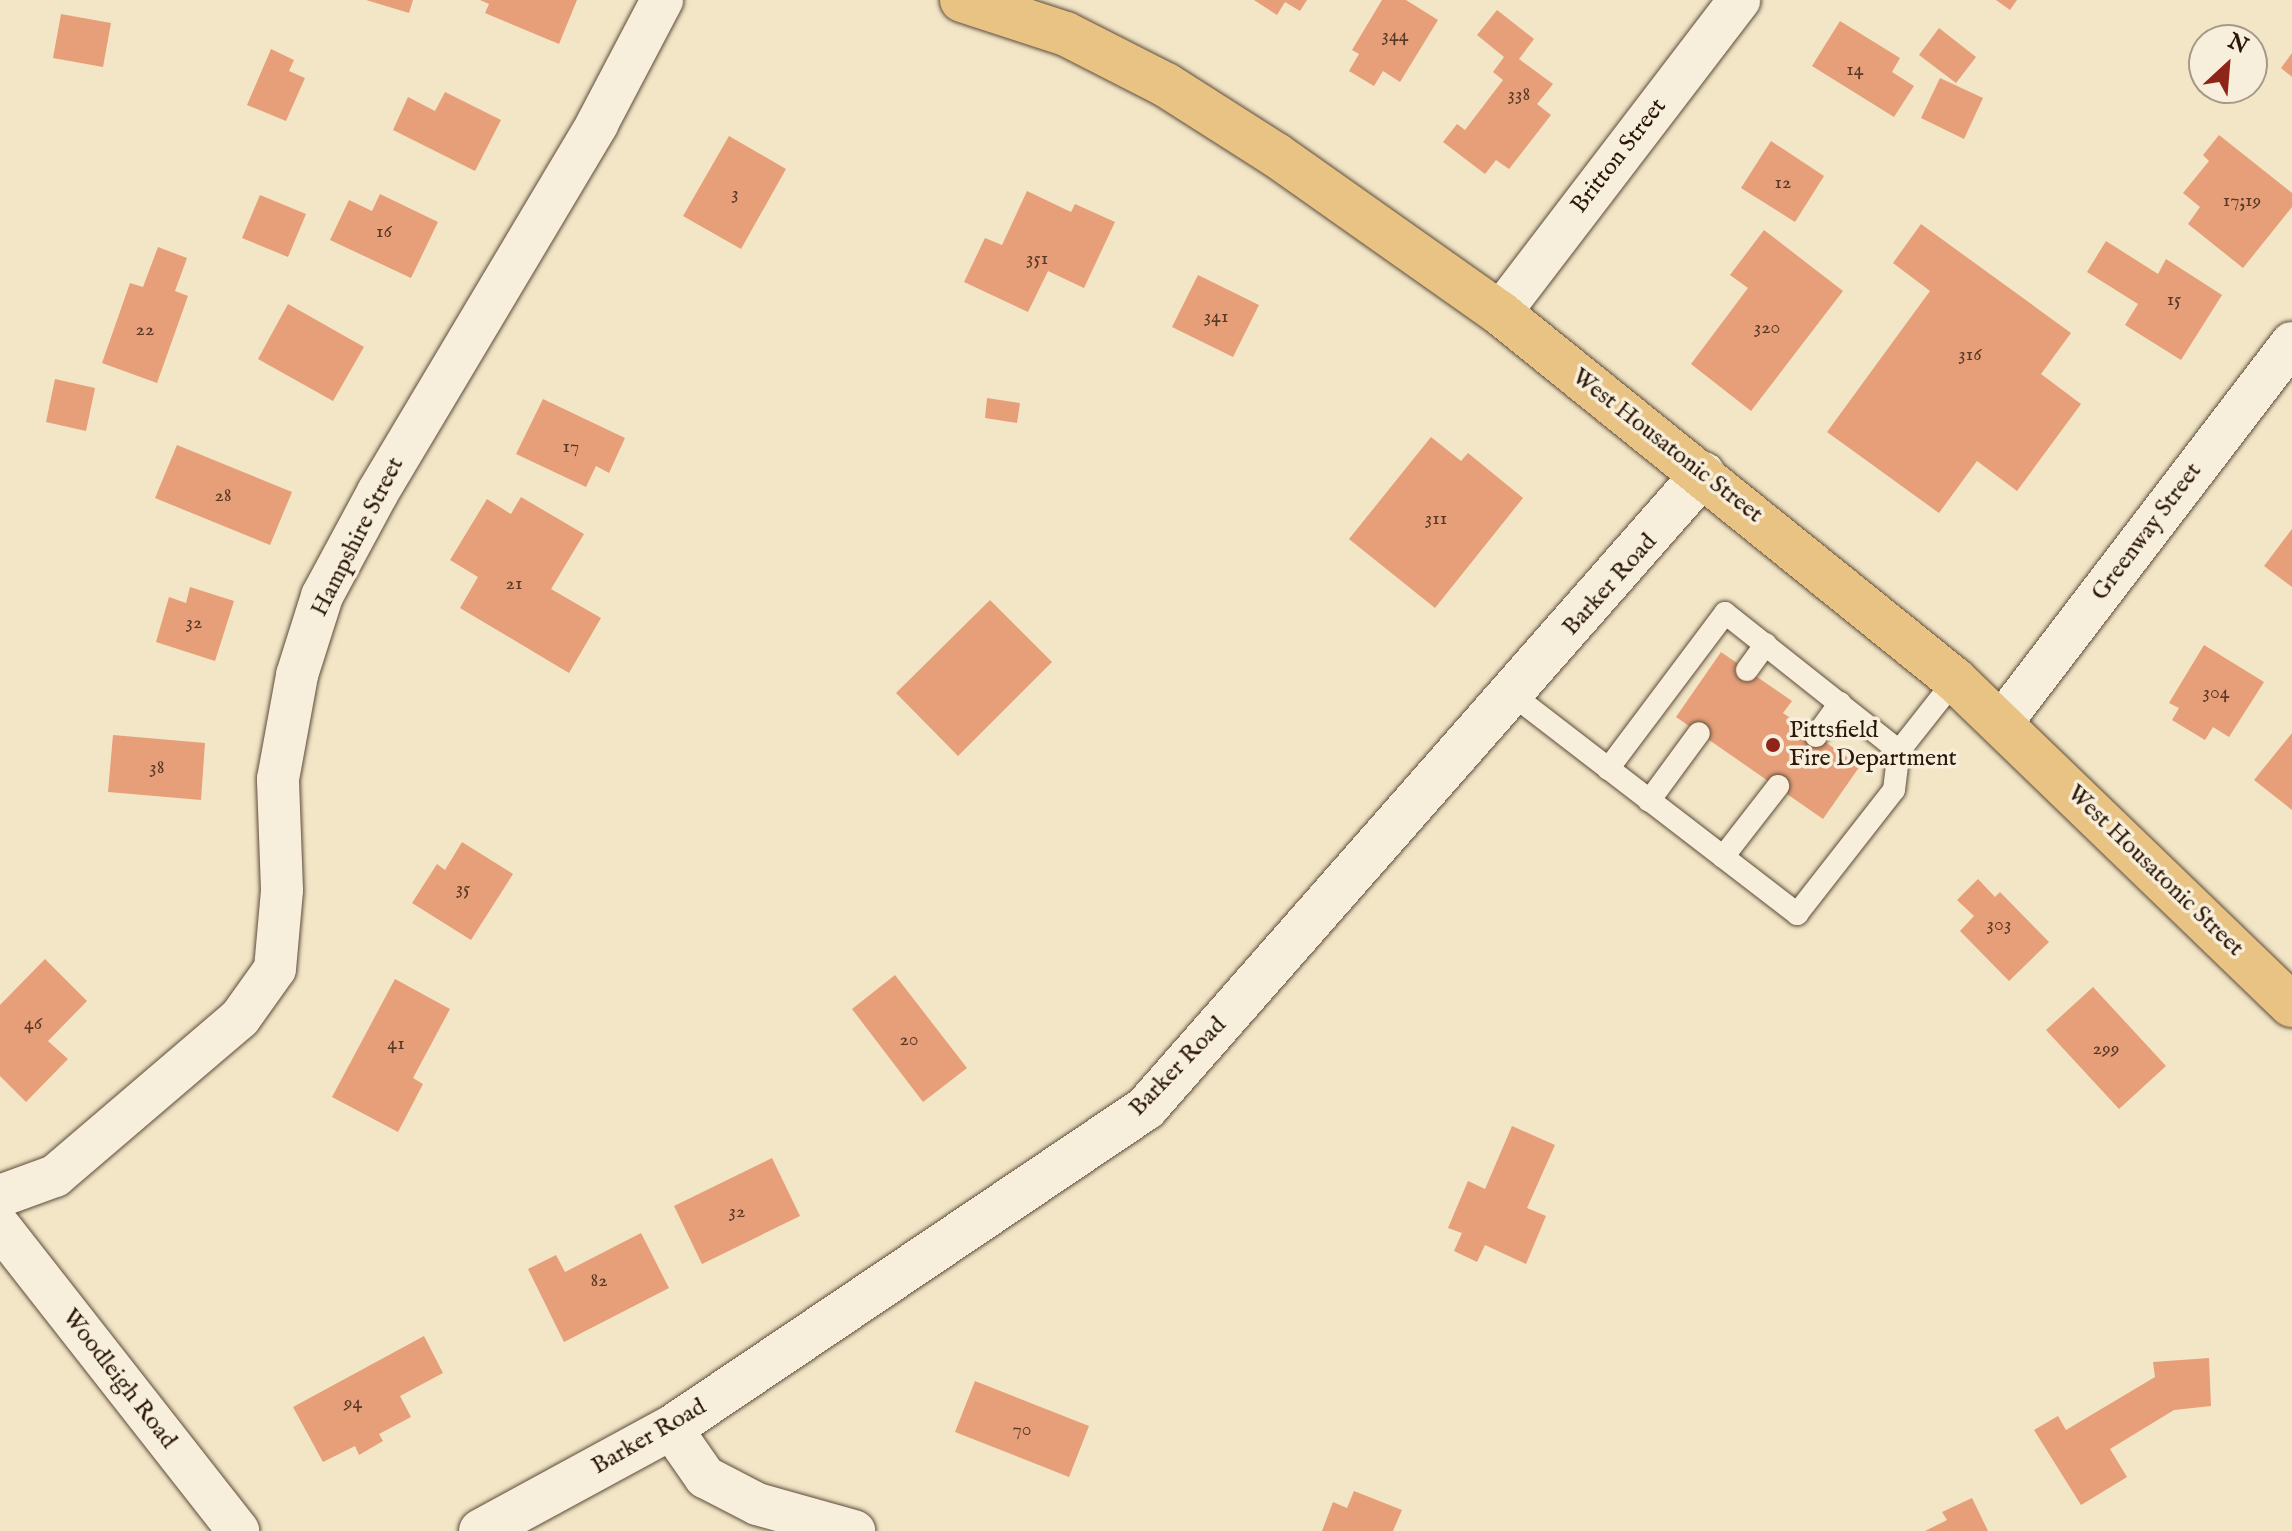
<!DOCTYPE html>
<style>
body{margin:0}
#map{position:relative;width:2292px;height:1531px;overflow:hidden;background:#f2e6c7;font-family:"IM FELL English",serif}
div>[style]{position:absolute}
[style*='--x']{left:calc(var(--x)*1px);top:calc(var(--y)*1px);width:calc(var(--w)*1px);rotate:calc(var(--a)*1deg)}
.building>*{inset:0;background:#e69f79}
.roads{filter:drop-shadow(0 0 2px #5e4b39) drop-shadow(0 0 2px #5e4b39)}
.service>*{height:22px;margin:-11px;padding:0 11px;transform-origin:11px;border-radius:11px;background:#f7efdb}
.minor>*{height:42px;margin:-21px;padding:0 21px;transform-origin:21px;border-radius:21px;background:#f7efdb}
.tertiary>*{height:44px;margin:-22px;padding:0 22px;transform-origin:22px;border-radius:22px;background:#f7efdb}
.trunk>*{height:44px;margin:-22px;padding:0 22px;transform-origin:22px;border-radius:22px;background:#e9c384}
.dots>*{width:22px;height:22px;translate:-50% -50%;box-sizing:border-box;border:4px solid #f7efdb;border-radius:50%}
span{translate:-50% -50%;white-space:nowrap;text-align:center;line-height:1.15;-webkit-text-stroke:7px #f7efdb;paint-order:stroke}
.number-label{font-size:20px;color:#5a3926}
.number-label span{-webkit-text-stroke-width:0}
.street-label{font-size:24px;color:#2c170a}
.poi-label{font-size:24px;color:#2c170a}
.left{translate:0 -50%;text-align:left}
.north{position:absolute;left:2188px;top:24px;width:80px;height:80px;box-sizing:border-box;background:#f7efdb;border:2px solid #a69987;border-radius:50%;rotate:26deg;font-size:22px;font-weight:700;line-height:32px;text-align:center;color:#2c170a}
.north::after{content:'';display:block;margin:auto;width:28px;height:36px;background:#8f2418;clip-path:polygon(50% 0,100% 100%,50% 72%,0 100%)}
</style>
<div id="map">
<div class="building">
<div style="clip-path:polygon(366px 0,413px 0,409px 13px)"></div>
<div style="clip-path:polygon(480px 0,577px 0,559px 44px,485px 13px,489px 4px)"></div>
<div style="clip-path:polygon(1254px 0,1307px 0,1300px 11px,1285px 2px,1277px 15px)"></div>
<div style="clip-path:polygon(1382px 0,1406px 0,1438px 20px,1400px 82px,1383px 71px,1374px 86px,1349px 71px,1359px 54px,1352px 50px)"></div>
<div style="clip-path:polygon(1996px 0,2017px 0,2010px 10px)"></div>
<div style="clip-path:polygon(1497px 10px,1534px 39px,1519px 59px,1553px 84px,1537px 104px,1551px 115px,1509px 169px,1496px 160px,1485px 174px,1443px 142px,1457px 124px,1465px 130px,1503px 80px,1493px 72px,1504px 57px,1477px 35px)"></div>
<div style="clip-path:polygon(61px 14px,111px 23px,103px 67px,53px 58px)"></div>
<div style="clip-path:polygon(1840px 21px,1900px 58px,1892px 72px,1914px 86px,1894px 117px,1812px 66px)"></div>
<div style="clip-path:polygon(1939px 28px,1976px 57px,1956px 83px,1919px 55px)"></div>
<div style="clip-path:polygon(271px 49px,294px 60px,289px 71px,305px 78px,286px 121px,247px 105px)"></div>
<div style="clip-path:polygon(2292px 53px,2292px 77px,2281px 68px)"></div>
<div style="clip-path:polygon(1940px 78px,1983px 98px,1964px 139px,1921px 118px)"></div>
<div style="clip-path:polygon(445px 92px,501px 120px,475px 171px,393px 130px,408px 97px,435px 111px)"></div>
<div style="clip-path:polygon(2219px 135px,2292px 193px,2292px 207px,2243px 268px,2188px 224px,2200px 207px,2183px 193px,2209px 161px,2203px 155px)"></div>
<div style="clip-path:polygon(729px 136px,786px 169px,741px 249px,683px 216px)"></div>
<div style="clip-path:polygon(1771px 141px,1824px 176px,1795px 222px,1741px 188px)"></div>
<div style="clip-path:polygon(1027px 191px,1071px 212px,1075px 204px,1115px 222px,1084px 288px,1048px 271px,1028px 312px,964px 282px,985px 238px,1002px 245px)"></div>
<div style="clip-path:polygon(380px 194px,438px 222px,411px 278px,330px 240px,349px 200px,372px 211px)"></div>
<div style="clip-path:polygon(260px 195px,306px 214px,288px 257px,242px 238px)"></div>
<div style="clip-path:polygon(1921px 224px,2071px 333px,2041px 374px,2081px 404px,2017px 491px,1977px 461px,1939px 513px,1827px 432px,1930px 291px,1893px 263px)"></div>
<div style="clip-path:polygon(1764px 230px,1843px 291px,1751px 411px,1691px 364px,1748px 288px,1730px 275px)"></div>
<div style="clip-path:polygon(2106px 241px,2158px 274px,2166px 259px,2222px 295px,2181px 360px,2125px 325px,2138px 304px,2087px 272px)"></div>
<div style="clip-path:polygon(158px 247px,187px 258px,175px 291px,188px 296px,157px 383px,102px 363px,130px 283px,143px 287px)"></div>
<div style="clip-path:polygon(1198px 275px,1259px 305px,1233px 357px,1172px 327px)"></div>
<div style="clip-path:polygon(288px 304px,364px 347px,333px 401px,258px 359px)"></div>
<div style="clip-path:polygon(55px 379px,95px 388px,86px 431px,46px 422px)"></div>
<div style="clip-path:polygon(987px 398px,1020px 403px,1017px 423px,985px 418px)"></div>
<div style="clip-path:polygon(543px 399px,625px 438px,609px 473px,596px 466px,586px 487px,516px 454px)"></div>
<div style="clip-path:polygon(1431px 437px,1461px 461px,1468px 453px,1523px 498px,1435px 608px,1349px 539px)"></div>
<div style="clip-path:polygon(177px 445px,292px 492px,270px 545px,155px 498px)"></div>
<div style="clip-path:polygon(521px 497px,584px 534px,551px 589px,601px 618px,569px 673px,460px 608px,478px 577px,450px 560px,487px 499px,511px 514px)"></div>
<div style="clip-path:polygon(2292px 529px,2292px 587px,2264px 566px)"></div>
<div style="clip-path:polygon(190px 587px,234px 601px,215px 661px,156px 642px,169px 597px,186px 603px)"></div>
<div style="clip-path:polygon(990px 600px,1052px 662px,958px 756px,896px 693px)"></div>
<div style="clip-path:polygon(2204px 645px,2264px 682px,2229px 737px,2213px 727px,2205px 740px,2172px 720px,2179px 708px,2169px 703px)"></div>
<div style="clip-path:polygon(1721px 652px,1792px 701px,1783px 713px,1860px 766px,1823px 819px,1676px 717px)"></div>
<div style="clip-path:polygon(2292px 733px,2292px 810px,2254px 780px)"></div>
<div style="clip-path:polygon(113px 735px,205px 743px,201px 800px,108px 792px)"></div>
<div style="clip-path:polygon(462px 842px,513px 874px,471px 940px,412px 903px,437px 864px,445px 870px)"></div>
<div style="clip-path:polygon(1978px 879px,1995px 897px,2000px 892px,2049px 942px,2009px 981px,1960px 931px,1974px 916px,1957px 900px)"></div>
<div style="clip-path:polygon(45px 959px,87px 1001px,48px 1041px,68px 1059px,26px 1102px,0 1076px,0 1005px)"></div>
<div style="clip-path:polygon(895px 975px,967px 1068px,923px 1102px,852px 1009px)"></div>
<div style="clip-path:polygon(395px 979px,450px 1009px,413px 1078px,423px 1084px,398px 1132px,332px 1097px)"></div>
<div style="clip-path:polygon(2093px 987px,2166px 1066px,2119px 1109px,2046px 1030px)"></div>
<div style="clip-path:polygon(1512px 1126px,1555px 1145px,1527px 1208px,1546px 1216px,1526px 1264px,1485px 1245px,1477px 1262px,1454px 1251px,1462px 1233px,1448px 1228px,1468px 1181px,1485px 1189px)"></div>
<div style="clip-path:polygon(772px 1158px,800px 1216px,702px 1264px,674px 1206px)"></div>
<div style="clip-path:polygon(641px 1233px,669px 1288px,564px 1342px,528px 1269px,556px 1255px,565px 1272px)"></div>
<div style="clip-path:polygon(424px 1336px,443px 1373px,400px 1396px,411px 1417px,379px 1434px,383px 1441px,359px 1455px,355px 1446px,323px 1462px,293px 1407px)"></div>
<div style="clip-path:polygon(2209px 1358px,2211px 1406px,2174px 1410px,2110px 1449px,2127px 1477px,2081px 1505px,2034px 1430px,2058px 1416px,2066px 1430px,2155px 1377px,2153px 1362px)"></div>
<div style="clip-path:polygon(975px 1381px,1089px 1426px,1069px 1477px,955px 1432px)"></div>
<div style="clip-path:polygon(1354px 1491px,1402px 1510px,1393px 1531px,1322px 1531px,1333px 1502px,1347px 1508px)"></div>
<div style="clip-path:polygon(1972px 1498px,1988px 1531px,1925px 1531px,1947px 1520px,1942px 1512px)"></div>
</div>
<div class="roads">
<div class="service">
<div style="--x:1747;--y:670;--w:32;--a:-54"></div>
<div style="--x:1513;--y:695;--w:359;--a:37.6"></div>
<div style="--x:1797;--y:914;--w:157;--a:-52"></div>
<div style="--x:1894;--y:790;--w:39;--a:-83"></div>
<div style="--x:1899;--y:751;--w:90;--a:-51.7"></div>
<div style="--x:1816;--y:736;--w:41;--a:-54"></div>
<div style="--x:1608;--y:769;--w:195;--a:-53.1"></div>
<div style="--x:1725;--y:613;--w:222;--a:38.4"></div>
<div style="--x:1649;--y:801;--w:84;--a:-53.7"></div>
<div style="--x:1723;--y:857;--w:90;--a:-52.2"></div>
</div>
<div class="minor">
<div style="--x:1500;--y:313;--w:394;--a:-52.6"></div>
<div style="--x:2002;--y:722;--w:477;--a:-52.6"></div>
<div style="--x:0;--y:1196;--w:59;--a:-20"></div>
<div style="--x:55;--y:1176;--w:243;--a:-40.5"></div>
<div style="--x:240;--y:1018;--w:60;--a:-54.5"></div>
<div style="--x:275;--y:969;--w:79;--a:-84.9"></div>
<div style="--x:282;--y:890;--w:111;--a:-92.1"></div>
<div style="--x:278;--y:779;--w:106;--a:-79.6"></div>
<div style="--x:297;--y:675;--w:83;--a:-72.4"></div>
<div style="--x:322;--y:596;--w:118;--a:-61.7"></div>
<div style="--x:378;--y:492;--w:428;--a:-59.2"></div>
<div style="--x:597;--y:124;--w:140;--a:-62.3"></div>
<div style="--x:0;--y:1227;--w:386;--a:51.9"></div>
<div style="--x:671;--y:1428;--w:60;--a:55.2"></div>
<div style="--x:705;--y:1477;--w:59;--a:27.4"></div>
<div style="--x:757;--y:1504;--w:101;--a:15.6"></div>
</div>
<div class="tertiary">
<div style="--x:481;--y:1531;--w:216;--a:-28.5"></div>
<div style="--x:671;--y:1428;--w:573;--a:-33.97"></div>
<div style="--x:1146;--y:1108;--w:844;--a:-48.7"></div>
</div>
<div class="trunk">
<div style="--x:962;--y:0;--w:109;--a:18.1"></div>
<div style="--x:1066;--y:34;--w:112;--a:27"></div>
<div style="--x:1166;--y:85;--w:130;--a:32.5"></div>
<div style="--x:1276;--y:155;--w:274;--a:35.2"></div>
<div style="--x:1500;--y:313;--w:585;--a:38.89"></div>
<div style="--x:1955;--y:680;--w:468;--a:44"></div>
</div>
</div>
<div class="dots">
<div style="left:1773px;top:745px;background:#8f2418"></div>
</div>
<div class="number-label">
<span style="left:1395px;top:35px">344</span>
<span style="left:1855px;top:69px">14</span>
<span style="left:1519px;top:94px">338</span>
<span style="left:1783px;top:182px">12</span>
<span style="left:735px;top:193px">3</span>
<span style="left:2242px;top:200px">17;19</span>
<span style="left:384px;top:231px">16</span>
<span style="left:1037px;top:258px">351</span>
<span style="left:2174px;top:299px">15</span>
<span style="left:1216px;top:316px">341</span>
<span style="left:1767px;top:327px">320</span>
<span style="left:145px;top:329px">22</span>
<span style="left:1970px;top:354px">316</span>
<span style="left:571px;top:446px">17</span>
<span style="left:223px;top:495px">28</span>
<span style="left:1436px;top:518px">311</span>
<span style="left:514px;top:583px">21</span>
<span style="left:194px;top:622px">32</span>
<span style="left:2216px;top:692px">304</span>
<span style="left:157px;top:767px">38</span>
<span style="left:463px;top:888px">35</span>
<span style="left:1999px;top:924px">303</span>
<span style="left:33px;top:1023px">46</span>
<span style="left:909px;top:1039px">20</span>
<span style="left:396px;top:1043px">41</span>
<span style="left:2106px;top:1048px">299</span>
<span style="left:737px;top:1211px">32</span>
<span style="left:599px;top:1280px">82</span>
<span style="left:353px;top:1402px">94</span>
<span style="left:1022px;top:1429px">70</span>
</div>
<div class="street-label">
<span style="left:1619px;top:156px;rotate:-52deg">Britton Street</span>
<span style="left:1667px;top:446px;rotate:38deg">West Housatonic Street</span>
<span style="left:2147px;top:532px;rotate:-53deg">Greenway Street</span>
<span style="left:358px;top:537px;rotate:-63deg">Hampshire Street</span>
<span style="left:1610px;top:585px;rotate:-48deg">Barker Road</span>
<span style="left:2155px;top:871px;rotate:44deg">West Housatonic Street</span>
<span style="left:1178px;top:1067px;rotate:-46deg">Barker Road</span>
<span style="left:119px;top:1379px;rotate:52deg">Woodleigh Road</span>
<span style="left:649px;top:1437px;rotate:-30deg">Barker Road</span>
</div>
<div class="poi-label">
<span class="left" style="left:1789px;top:745px">Pittsfield<br>Fire Department</span>
</div>
<div class="north">N</div>
</div>
